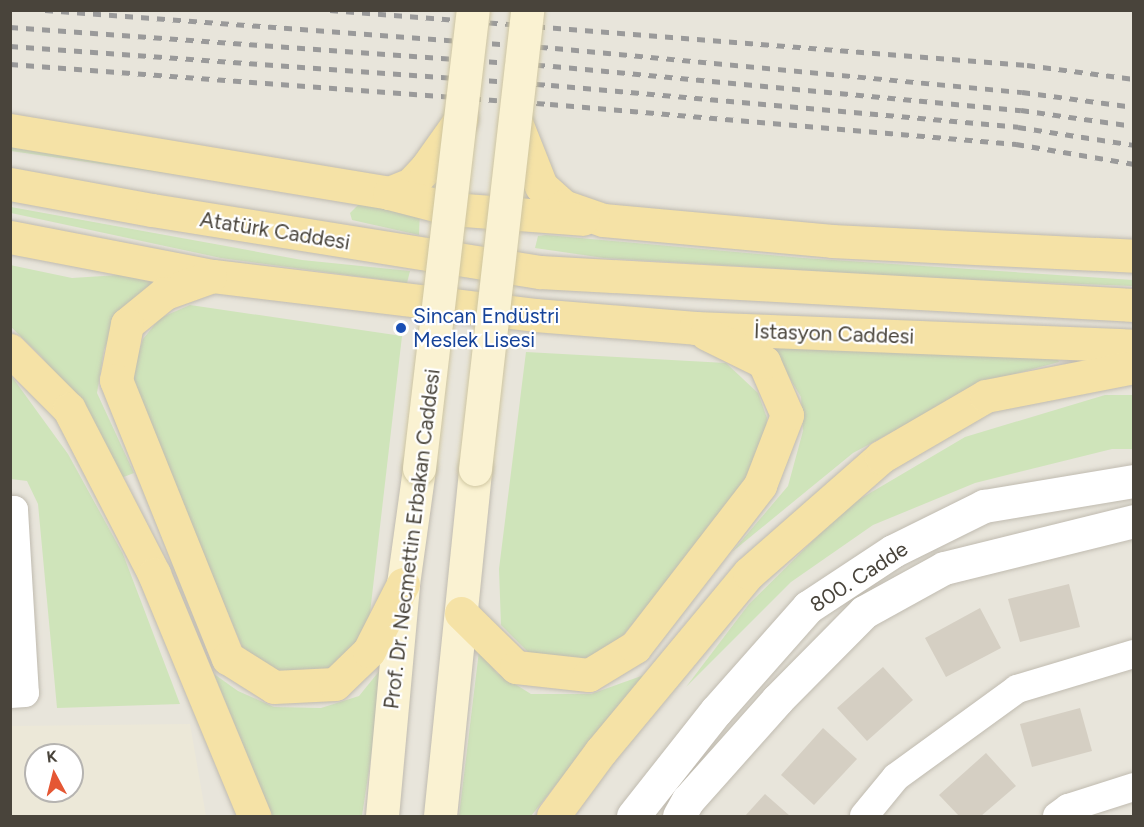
<!DOCTYPE html>
<meta charset="utf-8">
<style>
body{margin:0}
#map{position:relative;width:1144px;height:827px;overflow:hidden;background:#f5f3ed;font-family:Figtree,sans-serif}
div>[style]{position:absolute}
[style*='--x']{left:calc(var(--x)*1px);top:calc(var(--y)*1px);width:calc(var(--w)*1px);rotate:calc(var(--a)*1deg)}
.residential>*{inset:0;background:#e8e5db}
.education>*{inset:0;background:#ece8d8}
.green>*{inset:0;background:#cfe4ba}
.building>*{inset:0;background:#d5cfc3}
.roads{filter:drop-shadow(0 0 2px #c0bbb0) drop-shadow(0 0 2px #c0bbb0)}
.minor>*{height:28px;margin:-14px;padding:0 14px;transform-origin:14px;border-radius:14px;background:#fff}
.tertiary>*{height:33px;margin:-16.5px;padding:0 16.5px;transform-origin:16.5px;border-radius:16.5px;background:#fff}
.secondary>*{height:33px;margin:-16.5px;padding:0 16.5px;transform-origin:16.5px;border-radius:16.5px;background:#faf2d2}
.primary>*{height:33px;margin:-16.5px;padding:0 16.5px;transform-origin:16.5px;border-radius:16.5px;background:#f5e2a6}
.rail>*{height:4.5px;margin-top:-2.25px;transform-origin:0;background:repeating-linear-gradient(90deg,#9a9a9a 0 8px,transparent 0 16px)}
.bridges{filter:drop-shadow(0 0 2px #cfc6a1) drop-shadow(0 0 2px #cfc6a1)}
.secondary-bridge>*{height:33px;margin:-16.5px;padding:0 16.5px;transform-origin:16.5px;border-radius:16.5px;background:#faf2d2}
.dots>*{width:16px;height:16px;translate:-50% -50%;box-sizing:border-box;border:3px solid #fff;border-radius:50%}
span{translate:-50% -50%;white-space:nowrap;text-align:center;line-height:1.15;-webkit-text-stroke:4.5px #fff;paint-order:stroke}
.street-label{font-size:21px;color:#49443b}
.transit-label{font-size:21px;color:#164399}
.left{translate:0 -50%;text-align:left}
.frame{position:absolute;inset:0;border:12px solid #49443b;pointer-events:none}
.north{position:absolute;left:24px;top:743px;width:60px;height:60px;box-sizing:border-box;background:#fff;border:2px solid #b6b4b1;border-radius:50%;rotate:353deg;font-size:16px;font-weight:700;line-height:24px;text-align:center;color:#49443b}
.north::after{content:'';display:block;margin:auto;width:21px;height:27px;background:#e55734;clip-path:polygon(50% 0,100% 100%,50% 72%,0 100%)}
</style>
<div id="map">
<div class="residential">
<div style="clip-path:polygon(evenodd,10px 11px,1133px 11px,1133px 816px,11px 816px,10px 11px,36px 755px,72px 755px,72px 791px,36px 791px,36px 755px)"></div>
</div>
<div class="education">
<div style="clip-path:polygon(evenodd,190px 724px,206px 816px,11px 816px,11px 726px,190px 724px,36px 755px,72px 755px,72px 791px,36px 791px,36px 755px)"></div>
</div>
<div class="green">
<div style="clip-path:polygon(11px 137px,420px 210px,419px 235px,352px 220px,350px 213px,360px 203px,386px 205px,11px 151px)"></div>
<div style="clip-path:polygon(11px 207px,302px 260px,410px 271px,407px 283px,221px 258px,11px 213px)"></div>
<div style="clip-path:polygon(546px 235px,803px 258px,1133px 280px,1133px 286px,948px 279px,604px 258px,535px 248px,538px 236px)"></div>
<div style="clip-path:polygon(10px 265px,72px 278px,119px 275px,168px 285px,118px 317px,104px 350px,97px 393px,134px 473px,121px 478px,95px 424px,41px 356px,11px 327px)"></div>
<div style="clip-path:polygon(190px 305px,402px 336px,367px 639px,336px 675px,285px 679px,245px 654px,140px 403px,132px 374px,143px 339px,160px 318px)"></div>
<div style="clip-path:polygon(762px 346px,1055px 354px,1059px 362px,985px 382px,853px 453px,732px 552px,788px 486px,803px 431px,801px 397px,783px 367px)"></div>
<div style="clip-path:polygon(526px 352px,726px 363px,758px 393px,767px 418px,765px 447px,744px 489px,611px 650px,572px 667px,535px 659px,501px 625px,499px 569px)"></div>
<div style="clip-path:polygon(10px 374px,68px 454px,123px 554px,180px 704px,57px 708px,38px 504px,27px 481px,11px 479px)"></div>
<div style="clip-path:polygon(1105px 395px,1133px 395px,1133px 449px,1112px 449px,975px 483px,873px 525px,791px 582px,686px 687px,749px 604px,848px 506px,965px 437px)"></div>
<div style="clip-path:polygon(479px 651px,497px 673px,531px 694px,591px 694px,644px 675px,531px 816px,459px 816px)"></div>
<div style="clip-path:polygon(385px 664px,362px 816px,272px 816px,214px 674px,238px 691px,274px 707px,321px 708px,359px 696px)"></div>
</div>
<div class="building">
<div style="clip-path:polygon(1069px 584px,1080px 627px,1020px 642px,1008px 599px)"></div>
<div style="clip-path:polygon(980px 608px,1001px 648px,946px 677px,925px 638px)"></div>
<div style="clip-path:polygon(883px 667px,913px 700px,867px 741px,837px 708px)"></div>
<div style="clip-path:polygon(1080px 708px,1092px 751px,1032px 767px,1020px 724px)"></div>
<div style="clip-path:polygon(823px 728px,857px 759px,814px 805px,781px 775px)"></div>
<div style="clip-path:polygon(986px 753px,1016px 786px,981px 816px,959px 816px,939px 795px)"></div>
<div style="clip-path:polygon(765px 794px,790px 816px,745px 816px)"></div>
</div>
<div class="roads">
<div class="minor">
<div style="--x:10;--y:510;--w:4;--a:0"></div>
<div style="--x:14;--y:510;--w:183;--a:86.6"></div>
<div style="--x:25;--y:693;--w:15;--a:176"></div>
<div style="--x:864;--y:816;--w:50;--a:-50.6"></div>
<div style="--x:896;--y:777;--w:150;--a:-36"></div>
<div style="--x:1017;--y:689;--w:122;--a:-16.7"></div>
<div style="--x:1057;--y:816;--w:14;--a:-36"></div>
<div style="--x:1068;--y:808;--w:69;--a:-17.7"></div>
</div>
<div class="tertiary">
<div style="--x:633;--y:816;--w:134;--a:-51.7"></div>
<div style="--x:716;--y:711;--w:139;--a:-48.5"></div>
<div style="--x:808;--y:607;--w:102;--a:-33.4"></div>
<div style="--x:893;--y:551;--w:102;--a:-26.3"></div>
<div style="--x:984;--y:506;--w:152;--a:-9.5"></div>
<div style="--x:679;--y:816;--w:18;--a:-61"></div>
<div style="--x:688;--y:800;--w:134;--a:-48.3"></div>
<div style="--x:777;--y:700;--w:124;--a:-45.3"></div>
<div style="--x:864;--y:612;--w:91;--a:-28.8"></div>
<div style="--x:944;--y:568;--w:196;--a:-13.9"></div>
</div>
<div class="secondary">
<div style="--x:382;--y:816;--w:233;--a:-84.8"></div>
<div style="--x:403;--y:584;--w:117;--a:-82.1"></div>
<div style="--x:440;--y:816;--w:349;--a:-84.2"></div>
</div>
<div class="primary">
<div style="--x:517;--y:125;--w:66;--a:68.5"></div>
<div style="--x:541;--y:186;--w:30;--a:42"></div>
<div style="--x:563;--y:206;--w:42;--a:19.3"></div>
<div style="--x:603;--y:220;--w:230;--a:5.2"></div>
<div style="--x:832;--y:241;--w:302;--a:2.8"></div>
<div style="--x:10;--y:130;--w:384;--a:9.4"></div>
<div style="--x:389;--y:193;--w:24;--a:-22"></div>
<div style="--x:411;--y:184;--w:22;--a:-47"></div>
<div style="--x:426;--y:168;--w:60;--a:-54.5"></div>
<div style="--x:10;--y:184;--w:144;--a:10.4"></div>
<div style="--x:152;--y:210;--w:393;--a:9.1"></div>
<div style="--x:540;--y:272;--w:595;--a:3.18"></div>
<div style="--x:389;--y:193;--w:64;--a:14.5"></div>
<div style="--x:451;--y:209;--w:132;--a:4.3"></div>
<div style="--x:10;--y:237;--w:207;--a:10.9"></div>
<div style="--x:213;--y:276;--w:324;--a:6.9"></div>
<div style="--x:535;--y:315;--w:161;--a:4.6"></div>
<div style="--x:695;--y:328;--w:439;--a:2.3"></div>
<div style="--x:210;--y:277;--w:48;--a:160.4"></div>
<div style="--x:165;--y:293;--w:49;--a:140.8"></div>
<div style="--x:127;--y:324;--w:57;--a:101.1"></div>
<div style="--x:116;--y:380;--w:300;--a:68.1"></div>
<div style="--x:228;--y:658;--w:54;--a:32.2"></div>
<div style="--x:274;--y:687;--w:61;--a:-2.8"></div>
<div style="--x:335;--y:684;--w:47;--a:-44.1"></div>
<div style="--x:369;--y:651;--w:75;--a:-63.1"></div>
<div style="--x:10;--y:350;--w:83;--a:45"></div>
<div style="--x:69;--y:409;--w:186;--a:62.7"></div>
<div style="--x:154;--y:574;--w:262;--a:67.5"></div>
<div style="--x:461;--y:613;--w:77;--a:44.5"></div>
<div style="--x:516;--y:667;--w:73;--a:6.3"></div>
<div style="--x:589;--y:675;--w:54;--a:-31.3"></div>
<div style="--x:635;--y:647;--w:205;--a:-52.3"></div>
<div style="--x:760;--y:485;--w:75;--a:-68.9"></div>
<div style="--x:787;--y:415;--w:58;--a:-113.5"></div>
<div style="--x:764;--y:362;--w:64;--a:-153.8"></div>
<div style="--x:553;--y:816;--w:81;--a:-53.6"></div>
<div style="--x:601;--y:751;--w:231;--a:-50.3"></div>
<div style="--x:749;--y:573;--w:176;--a:-41.3"></div>
<div style="--x:881;--y:457;--w:121;--a:-30.2"></div>
<div style="--x:986;--y:396;--w:151;--a:-11.1"></div>
</div>
</div>
<div class="rail">
<div style="--x:45;--y:10;--w:511;--a:4.26"></div>
<div style="--x:555;--y:48;--w:469;--a:5.4"></div>
<div style="--x:1022;--y:92;--w:113;--a:7.6"></div>
<div style="--x:330;--y:10;--w:699;--a:4.51"></div>
<div style="--x:1027;--y:65;--w:108;--a:7.5"></div>
<div style="--x:10;--y:27;--w:544;--a:4.11"></div>
<div style="--x:553;--y:66;--w:470;--a:5.4"></div>
<div style="--x:1021;--y:110;--w:114;--a:8.1"></div>
<div style="--x:10;--y:46;--w:542;--a:4.12"></div>
<div style="--x:551;--y:85;--w:469;--a:5.1"></div>
<div style="--x:1018;--y:127;--w:117;--a:8.8"></div>
<div style="--x:10;--y:64;--w:541;--a:4.24"></div>
<div style="--x:550;--y:104;--w:468;--a:4.9"></div>
<div style="--x:1016;--y:144;--w:120;--a:9.6"></div>
</div>
<div class="bridges">
<div class="secondary-bridge">
<div style="--x:419;--y:468;--w:461;--a:-83.3"></div>
<div style="--x:475;--y:469;--w:462;--a:-83.5"></div>
</div>
</div>
<div class="dots">
<div style="left:401px;top:328px;background:#1a4fb4"></div>
</div>
<div class="street-label">
<span style="left:275px;top:231px;rotate:9deg">Atatürk Caddesi</span>
<span style="left:834px;top:334px;rotate:2deg">İstasyon Caddesi</span>
<span style="left:412px;top:539px;rotate:-83deg">Prof. Dr. Necmettin Erbakan Caddesi</span>
<span style="left:859px;top:577px;rotate:-33deg">800. Cadde</span>
</div>
<div class="transit-label">
<span class="left" style="left:413px;top:328px">Sincan Endüstri<br>Meslek Lisesi</span>
</div>
<div class="frame"></div>
<div class="north">K</div>
</div>
